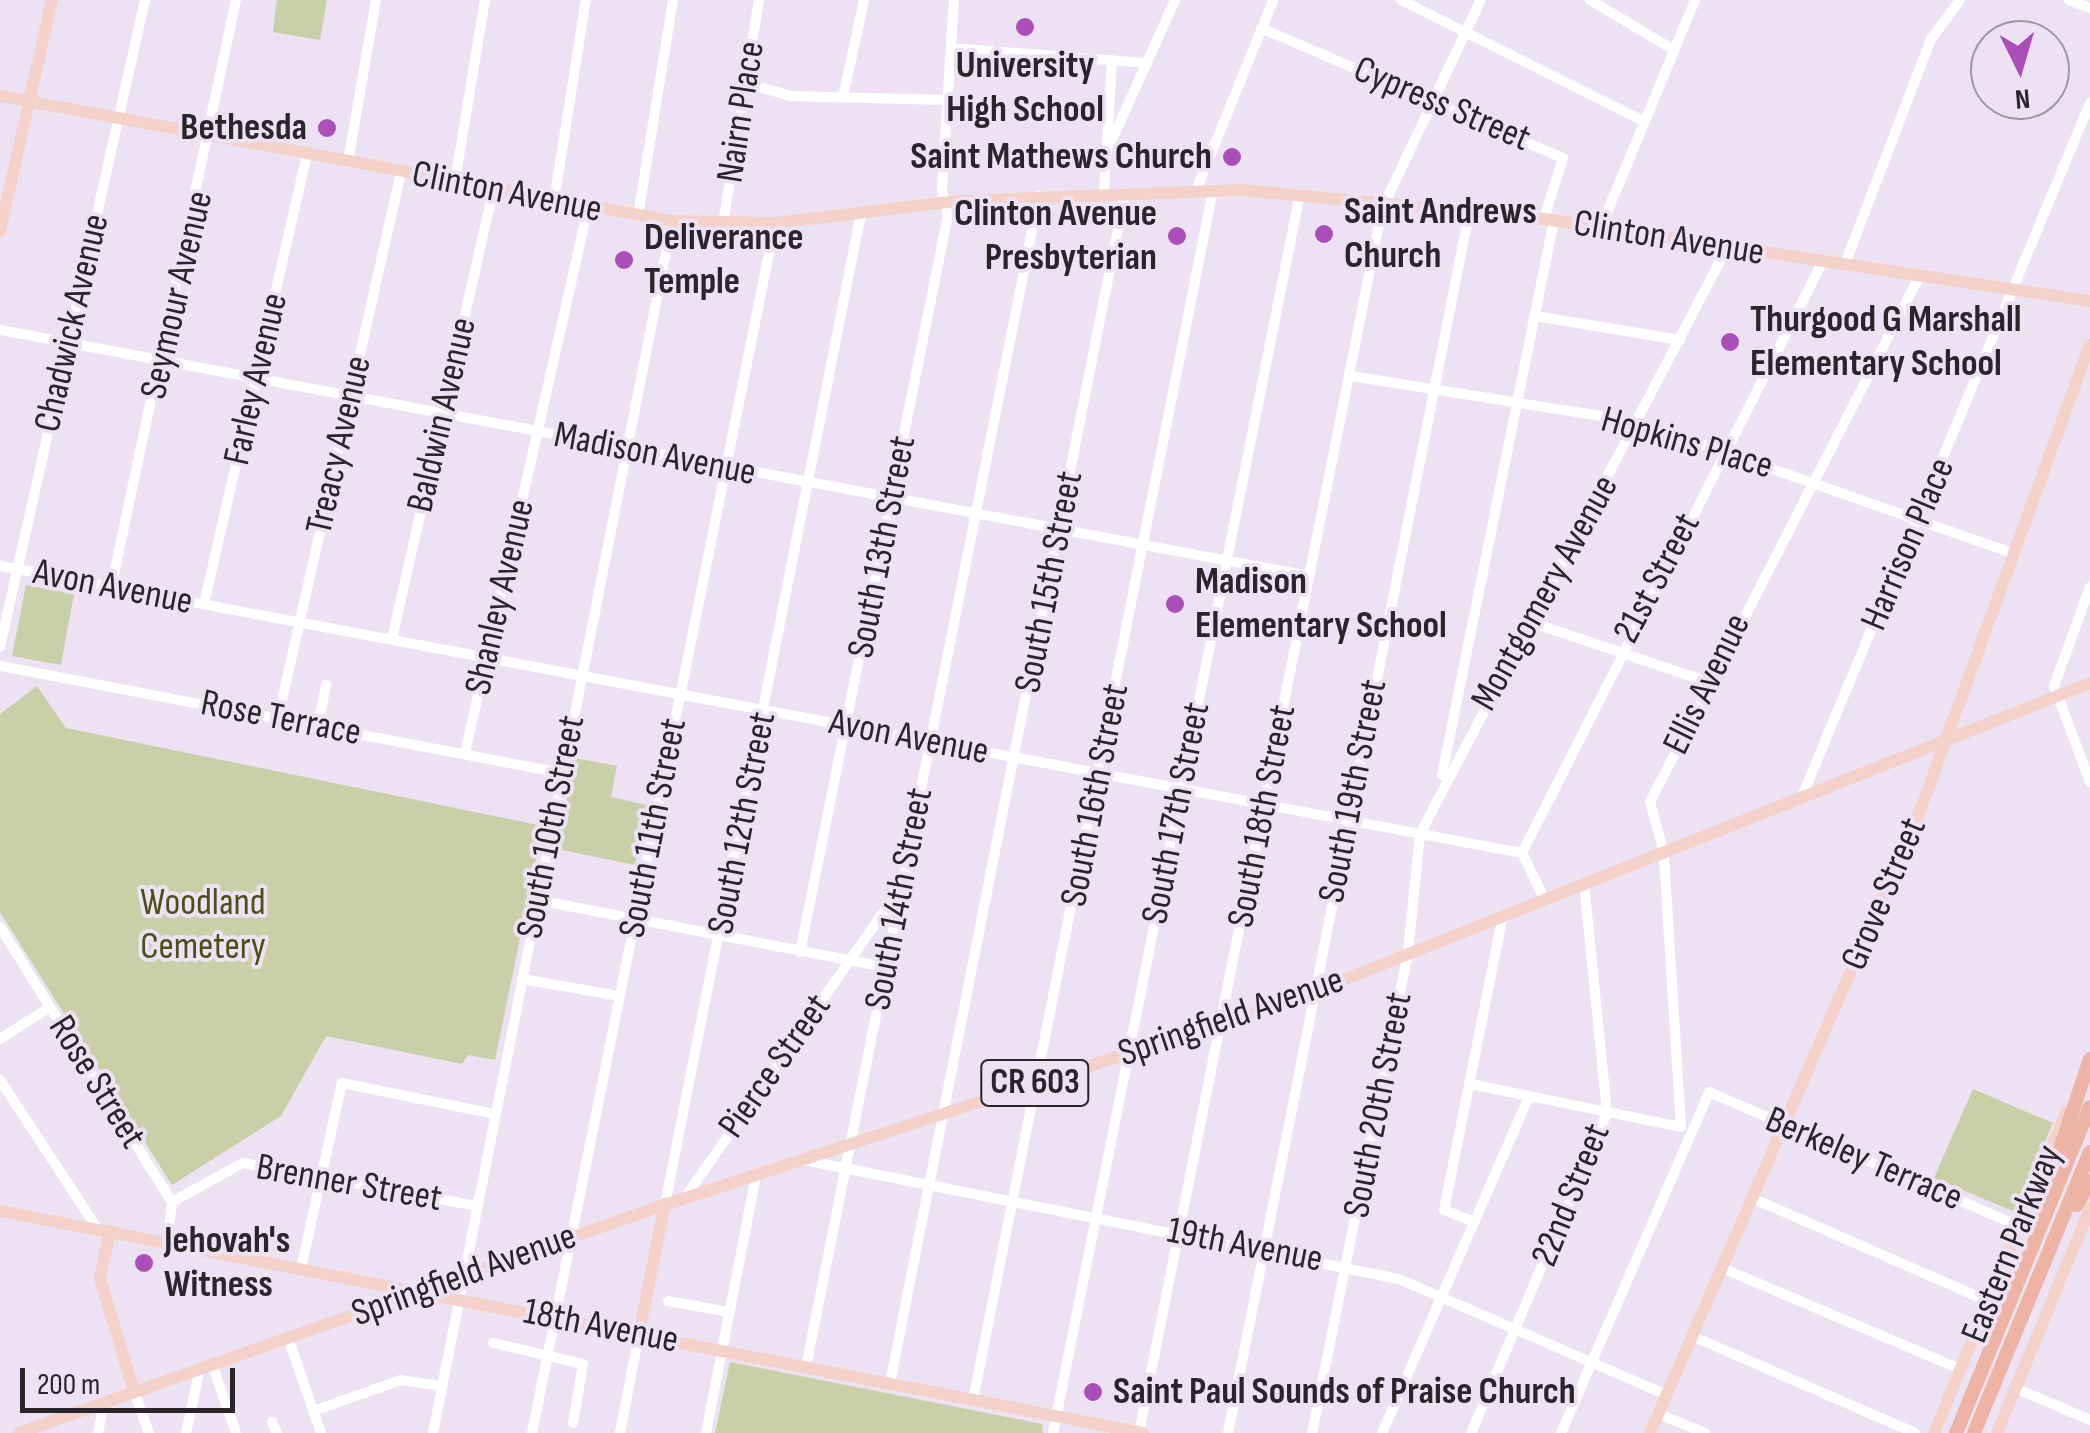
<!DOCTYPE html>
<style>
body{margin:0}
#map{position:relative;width:2090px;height:1433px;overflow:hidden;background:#ede2f3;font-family:"Sofia Sans Condensed",sans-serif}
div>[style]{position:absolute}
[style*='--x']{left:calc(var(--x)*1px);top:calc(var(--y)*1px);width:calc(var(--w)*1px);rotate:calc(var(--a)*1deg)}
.green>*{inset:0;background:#c9d0a8}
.minor>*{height:10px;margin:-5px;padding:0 5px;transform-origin:5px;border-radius:5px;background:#fff}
.major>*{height:12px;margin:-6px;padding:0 6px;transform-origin:6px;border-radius:6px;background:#f4d2c9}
.highway>*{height:14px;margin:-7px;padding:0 7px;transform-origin:7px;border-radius:7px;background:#edb4a5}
.dots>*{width:28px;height:28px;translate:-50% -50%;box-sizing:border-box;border:5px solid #ede2f3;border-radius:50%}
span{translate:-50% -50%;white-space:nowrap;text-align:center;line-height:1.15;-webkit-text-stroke:8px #ede2f3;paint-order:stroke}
.shield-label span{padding:2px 8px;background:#ede2f3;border:2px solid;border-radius:8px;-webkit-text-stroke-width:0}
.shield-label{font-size:35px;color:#29252b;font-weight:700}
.poi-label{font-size:38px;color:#29252b;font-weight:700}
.right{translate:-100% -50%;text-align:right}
.left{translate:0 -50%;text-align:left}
.street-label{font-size:38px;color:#29252b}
.park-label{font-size:38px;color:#484f18}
.north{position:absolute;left:1970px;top:20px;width:100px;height:100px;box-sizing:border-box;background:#ede2f3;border:2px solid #9f96a3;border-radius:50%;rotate:175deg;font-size:28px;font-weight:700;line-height:40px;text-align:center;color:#29252b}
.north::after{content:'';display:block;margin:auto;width:35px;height:45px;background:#ab4eb7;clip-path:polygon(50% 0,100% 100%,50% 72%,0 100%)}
.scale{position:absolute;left:20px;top:1368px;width:215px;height:45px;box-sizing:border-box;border:5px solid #29252b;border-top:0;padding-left:12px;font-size:30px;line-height:35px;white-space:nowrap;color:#29252b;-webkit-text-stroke:8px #ede2f3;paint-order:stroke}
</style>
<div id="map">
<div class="green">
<div style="clip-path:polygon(277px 0,327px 0,320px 40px,273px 32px)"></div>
<div style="clip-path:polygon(26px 585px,74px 594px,61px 665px,12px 656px)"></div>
<div style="clip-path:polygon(37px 686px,66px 728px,543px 826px,495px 1060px,468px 1055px,462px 1064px,326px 1036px,281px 1116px,172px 1185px,0 912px,0 714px)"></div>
<div style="clip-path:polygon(575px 758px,617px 766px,611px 797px,647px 805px,635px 865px,557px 849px)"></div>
<div style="clip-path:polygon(1973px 1089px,2053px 1123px,2015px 1212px,1934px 1178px)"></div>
<div style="clip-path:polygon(730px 1362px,1042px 1424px,1043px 1433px,715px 1433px)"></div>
</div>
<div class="minor">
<div style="--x:1401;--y:0;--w:271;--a:26.5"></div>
<div style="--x:1590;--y:0;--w:98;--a:30.8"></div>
<div style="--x:2069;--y:0;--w:22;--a:21"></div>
<div style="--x:1261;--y:28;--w:329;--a:23.3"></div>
<div style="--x:1563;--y:158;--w:64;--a:107.3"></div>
<div style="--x:951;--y:48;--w:197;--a:4.4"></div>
<div style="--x:745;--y:83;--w:48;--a:15.8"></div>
<div style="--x:791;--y:96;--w:155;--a:1.5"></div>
<div style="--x:843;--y:97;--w:99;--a:-77.8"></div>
<div style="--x:1107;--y:144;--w:84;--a:-86.6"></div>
<div style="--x:348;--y:162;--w:164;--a:-80.2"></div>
<div style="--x:455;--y:181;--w:183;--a:-80.6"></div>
<div style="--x:1196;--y:191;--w:206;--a:-68"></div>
<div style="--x:1104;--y:194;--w:41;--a:-87.2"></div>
<div style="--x:1106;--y:153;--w:168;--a:-65.7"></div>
<div style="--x:554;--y:201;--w:204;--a:-81"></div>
<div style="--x:638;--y:216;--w:219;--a:-80.8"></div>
<div style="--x:723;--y:224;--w:227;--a:-80.9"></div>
<div style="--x:1601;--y:227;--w:246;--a:-67.5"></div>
<div style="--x:1845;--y:264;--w:241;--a:-69.1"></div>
<div style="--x:1931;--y:39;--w:49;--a:-53.4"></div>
<div style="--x:1535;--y:316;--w:147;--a:9.4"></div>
<div style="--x:0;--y:330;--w:1332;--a:10.64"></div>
<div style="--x:1351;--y:376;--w:291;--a:9.1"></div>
<div style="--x:1638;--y:422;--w:396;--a:19.3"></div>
<div style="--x:0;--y:566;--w:1549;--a:10.68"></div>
<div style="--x:2090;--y:587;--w:105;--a:110"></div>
<div style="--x:2054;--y:686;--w:103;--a:69.4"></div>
<div style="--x:111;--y:588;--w:601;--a:-78"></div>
<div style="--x:204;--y:604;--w:462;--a:-77.1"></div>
<div style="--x:1530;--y:622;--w:185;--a:18.6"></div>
<div style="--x:392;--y:639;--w:460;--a:-77.3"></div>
<div style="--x:0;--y:647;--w:663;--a:-77.37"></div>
<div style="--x:0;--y:666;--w:572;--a:10.78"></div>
<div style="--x:278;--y:718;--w:560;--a:-77.3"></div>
<div style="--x:318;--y:725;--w:41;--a:-78.7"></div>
<div style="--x:465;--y:753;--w:559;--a:-77.28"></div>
<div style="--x:1442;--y:775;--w:566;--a:-78.59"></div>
<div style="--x:1801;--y:799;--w:754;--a:-67.45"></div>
<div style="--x:1522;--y:853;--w:664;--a:-63.05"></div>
<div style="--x:1522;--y:853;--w:52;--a:63.9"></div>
<div style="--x:537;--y:900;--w:354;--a:10.9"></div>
<div style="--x:0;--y:927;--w:324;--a:58"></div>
<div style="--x:172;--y:1202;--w:41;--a:97"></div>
<div style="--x:800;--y:952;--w:752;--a:-78.65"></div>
<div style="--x:948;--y:215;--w:27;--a:-103"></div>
<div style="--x:942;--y:189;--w:189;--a:-86.4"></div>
<div style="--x:522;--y:979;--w:98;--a:9.9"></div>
<div style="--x:0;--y:1039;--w:59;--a:-32.6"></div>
<div style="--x:0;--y:1080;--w:177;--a:56.8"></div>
<div style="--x:1470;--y:1084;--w:215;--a:11.5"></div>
<div style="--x:1681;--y:1127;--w:275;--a:-93.6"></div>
<div style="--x:1664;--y:853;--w:53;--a:-105.4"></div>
<div style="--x:1650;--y:802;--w:592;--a:-62.87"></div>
<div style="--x:804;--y:1160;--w:607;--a:11.31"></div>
<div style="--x:1399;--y:1279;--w:292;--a:23.4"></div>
<div style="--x:1752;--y:1198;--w:257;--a:23.6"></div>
<div style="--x:684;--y:1199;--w:374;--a:-55.2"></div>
<div style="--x:172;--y:1202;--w:81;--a:-28.8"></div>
<div style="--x:243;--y:1163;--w:238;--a:10.4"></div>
<div style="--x:665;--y:1204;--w:1010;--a:-78.81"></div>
<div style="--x:1475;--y:1222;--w:33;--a:-159"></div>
<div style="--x:1444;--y:1210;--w:300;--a:-78.7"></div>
<div style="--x:1722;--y:1268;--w:259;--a:23"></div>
<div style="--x:301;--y:1269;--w:190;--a:-77.6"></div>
<div style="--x:342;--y:1083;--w:155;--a:11.5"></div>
<div style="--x:668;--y:1301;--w:63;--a:10.1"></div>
<div style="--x:1692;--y:1336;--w:243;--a:23.5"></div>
<div style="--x:288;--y:1338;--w:101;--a:70.8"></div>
<div style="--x:493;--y:1343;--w:92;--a:13.1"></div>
<div style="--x:583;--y:1364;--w:60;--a:99.6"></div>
<div style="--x:212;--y:1364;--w:73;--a:70.8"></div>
<div style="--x:806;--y:1367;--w:1194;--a:-78.75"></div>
<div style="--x:890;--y:1383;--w:1213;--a:-78.83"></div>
<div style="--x:2015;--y:1388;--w:82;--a:23.1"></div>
<div style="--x:134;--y:1391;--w:45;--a:70.3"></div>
<div style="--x:973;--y:1400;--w:1234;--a:-78.78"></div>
<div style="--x:313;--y:1411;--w:93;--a:-19.4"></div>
<div style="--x:401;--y:1380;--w:40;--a:8.5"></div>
<div style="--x:1659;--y:1414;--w:50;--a:22.4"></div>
<div style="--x:272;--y:1422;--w:12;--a:66"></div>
<div style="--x:98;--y:1433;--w:32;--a:-79"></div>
<div style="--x:186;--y:1433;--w:66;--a:-77.8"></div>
<div style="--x:433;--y:1433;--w:1235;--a:-78.84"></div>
<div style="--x:532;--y:1433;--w:1234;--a:-78.64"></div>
<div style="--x:620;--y:1433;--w:101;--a:-79.1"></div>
<div style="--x:706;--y:1433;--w:262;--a:-79"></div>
<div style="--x:1053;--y:1433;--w:1263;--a:-78.73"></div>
<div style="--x:1139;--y:1433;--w:1248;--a:-78.77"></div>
<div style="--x:1382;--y:209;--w:231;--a:-64.7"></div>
<div style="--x:1228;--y:1433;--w:1248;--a:-78.82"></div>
<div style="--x:1312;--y:1433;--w:491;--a:-78.7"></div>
<div style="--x:1408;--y:951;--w:118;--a:-84.1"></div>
<div style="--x:1420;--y:834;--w:664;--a:-62.35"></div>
<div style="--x:1382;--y:1433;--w:367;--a:-66.4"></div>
<div style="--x:1471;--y:1433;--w:348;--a:-67"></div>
<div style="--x:1607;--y:1113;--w:230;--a:-95.7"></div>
<div style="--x:1561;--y:1433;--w:372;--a:-66.5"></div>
<div style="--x:1709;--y:1092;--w:338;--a:23.4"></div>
</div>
<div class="major">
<div style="--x:0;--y:96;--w:684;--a:10.54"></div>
<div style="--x:672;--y:221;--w:103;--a:1.1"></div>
<div style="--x:775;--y:223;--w:184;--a:-6.9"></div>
<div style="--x:958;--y:201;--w:284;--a:-2.2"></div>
<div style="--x:1242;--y:190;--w:303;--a:5.5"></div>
<div style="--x:1544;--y:219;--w:552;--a:8.54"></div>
<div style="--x:0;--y:231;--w:237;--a:-77.3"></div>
<div style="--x:0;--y:1211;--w:1164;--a:10.99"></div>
<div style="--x:110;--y:1231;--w:48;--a:102"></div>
<div style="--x:100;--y:1278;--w:118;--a:73.3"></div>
<div style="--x:639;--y:1334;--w:133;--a:-78.7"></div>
<div style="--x:19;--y:1433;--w:675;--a:-19.48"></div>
<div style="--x:655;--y:1208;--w:679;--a:-18.11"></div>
<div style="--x:1300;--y:997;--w:850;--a:-21.68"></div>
<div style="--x:1650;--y:1433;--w:675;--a:-66.51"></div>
<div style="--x:1919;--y:814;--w:499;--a:-70"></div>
<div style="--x:1934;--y:1433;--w:347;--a:-67.6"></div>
<div style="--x:1997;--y:1433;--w:243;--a:-67.5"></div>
</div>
<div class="highway">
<div style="--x:2047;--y:1188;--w:136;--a:-71.6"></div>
<div style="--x:2077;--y:1205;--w:27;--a:-62"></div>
<div style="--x:1956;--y:1433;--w:352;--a:-67.7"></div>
<div style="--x:1974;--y:1433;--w:304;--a:-67.6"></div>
</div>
<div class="dots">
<div style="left:1025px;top:27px;background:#ab4eb7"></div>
<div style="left:327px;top:128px;background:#ab4eb7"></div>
<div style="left:1232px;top:157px;background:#ab4eb7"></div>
<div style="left:1324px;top:234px;background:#ab4eb7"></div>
<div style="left:1177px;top:236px;background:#ab4eb7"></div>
<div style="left:624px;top:260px;background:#ab4eb7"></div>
<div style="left:1730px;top:342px;background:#ab4eb7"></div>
<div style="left:1175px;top:604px;background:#ab4eb7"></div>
<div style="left:144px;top:1263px;background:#ab4eb7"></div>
<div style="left:1093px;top:1392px;background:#ab4eb7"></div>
</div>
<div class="shield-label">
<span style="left:1035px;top:1083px">CR 603</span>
</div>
<div class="poi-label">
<span style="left:1025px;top:88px">University<br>High School</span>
<span class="right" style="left:307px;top:128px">Bethesda</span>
<span class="right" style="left:1212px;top:157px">Saint Mathews Church</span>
<span class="left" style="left:1344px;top:234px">Saint Andrews<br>Church</span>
<span class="right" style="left:1157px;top:236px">Clinton Avenue<br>Presbyterian</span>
<span class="left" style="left:644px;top:260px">Deliverance<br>Temple</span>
<span class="left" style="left:1750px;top:342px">Thurgood G Marshall<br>Elementary School</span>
<span class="left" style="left:1195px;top:604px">Madison<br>Elementary School</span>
<span class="left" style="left:164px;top:1263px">Jehovah's<br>Witness</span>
<span class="left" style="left:1113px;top:1392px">Saint Paul Sounds of Praise Church</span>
</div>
<div class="street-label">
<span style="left:1442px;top:104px;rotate:23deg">Cypress Street</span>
<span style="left:741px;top:112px;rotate:-81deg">Nairn Place</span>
<span style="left:507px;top:192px;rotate:11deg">Clinton Avenue</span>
<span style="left:1669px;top:238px;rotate:9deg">Clinton Avenue</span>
<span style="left:177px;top:295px;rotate:-77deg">Seymour Avenue</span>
<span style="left:72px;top:323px;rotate:-77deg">Chadwick Avenue</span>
<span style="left:256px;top:379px;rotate:-77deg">Farley Avenue</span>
<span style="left:442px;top:415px;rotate:-77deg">Baldwin Avenue</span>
<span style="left:1687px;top:443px;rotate:16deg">Hopkins Place</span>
<span style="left:339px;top:445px;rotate:-77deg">Treacy Avenue</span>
<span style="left:655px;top:454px;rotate:11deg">Madison Avenue</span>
<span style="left:1908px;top:544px;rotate:-67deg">Harrison Place</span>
<span style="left:882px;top:547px;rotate:-79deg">South 13th Street</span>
<span style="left:1657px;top:578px;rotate:-62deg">21st Street</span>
<span style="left:1049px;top:582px;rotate:-79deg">South 15th Street</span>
<span style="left:113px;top:587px;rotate:11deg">Avon Avenue</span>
<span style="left:1545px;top:593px;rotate:-61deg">Montgomery Avenue</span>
<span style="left:500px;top:597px;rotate:-77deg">Shanley Avenue</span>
<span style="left:1707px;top:684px;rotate:-64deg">Ellis Avenue</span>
<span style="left:281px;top:718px;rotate:11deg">Rose Terrace</span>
<span style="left:909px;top:737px;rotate:11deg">Avon Avenue</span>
<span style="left:1353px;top:791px;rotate:-79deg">South 19th Street</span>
<span style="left:1095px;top:795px;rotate:-79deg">South 16th Street</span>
<span style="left:1176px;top:813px;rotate:-79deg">South 17th Street</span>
<span style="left:1262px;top:816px;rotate:-79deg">South 18th Street</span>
<span style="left:742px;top:823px;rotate:-79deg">South 12th Street</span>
<span style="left:551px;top:827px;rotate:-79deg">South 10th Street</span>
<span style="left:653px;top:828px;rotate:-79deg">South 11th Street</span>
<span style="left:1884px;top:894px;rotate:-67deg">Grove Street</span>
<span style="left:899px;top:899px;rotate:-79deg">South 14th Street</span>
<span style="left:1231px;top:1017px;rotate:-19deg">Springfield Avenue</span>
<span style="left:775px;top:1066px;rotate:-55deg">Pierce Street</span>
<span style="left:97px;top:1082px;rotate:58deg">Rose Street</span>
<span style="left:1378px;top:1105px;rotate:-79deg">South 20th Street</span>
<span style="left:1864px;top:1159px;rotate:23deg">Berkeley Terrace</span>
<span style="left:349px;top:1183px;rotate:10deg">Brenner Street</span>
<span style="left:1571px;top:1195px;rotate:-68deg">22nd Street</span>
<span style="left:2012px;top:1244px;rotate:-68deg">Eastern Parkway</span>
<span style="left:1245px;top:1245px;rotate:11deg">19th Avenue</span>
<span style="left:464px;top:1275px;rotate:-20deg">Springfield Avenue</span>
<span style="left:601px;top:1326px;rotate:11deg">18th Avenue</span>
</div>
<div class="park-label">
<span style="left:203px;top:925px">Woodland<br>Cemetery</span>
</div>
<div class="north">N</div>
<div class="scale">200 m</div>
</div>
